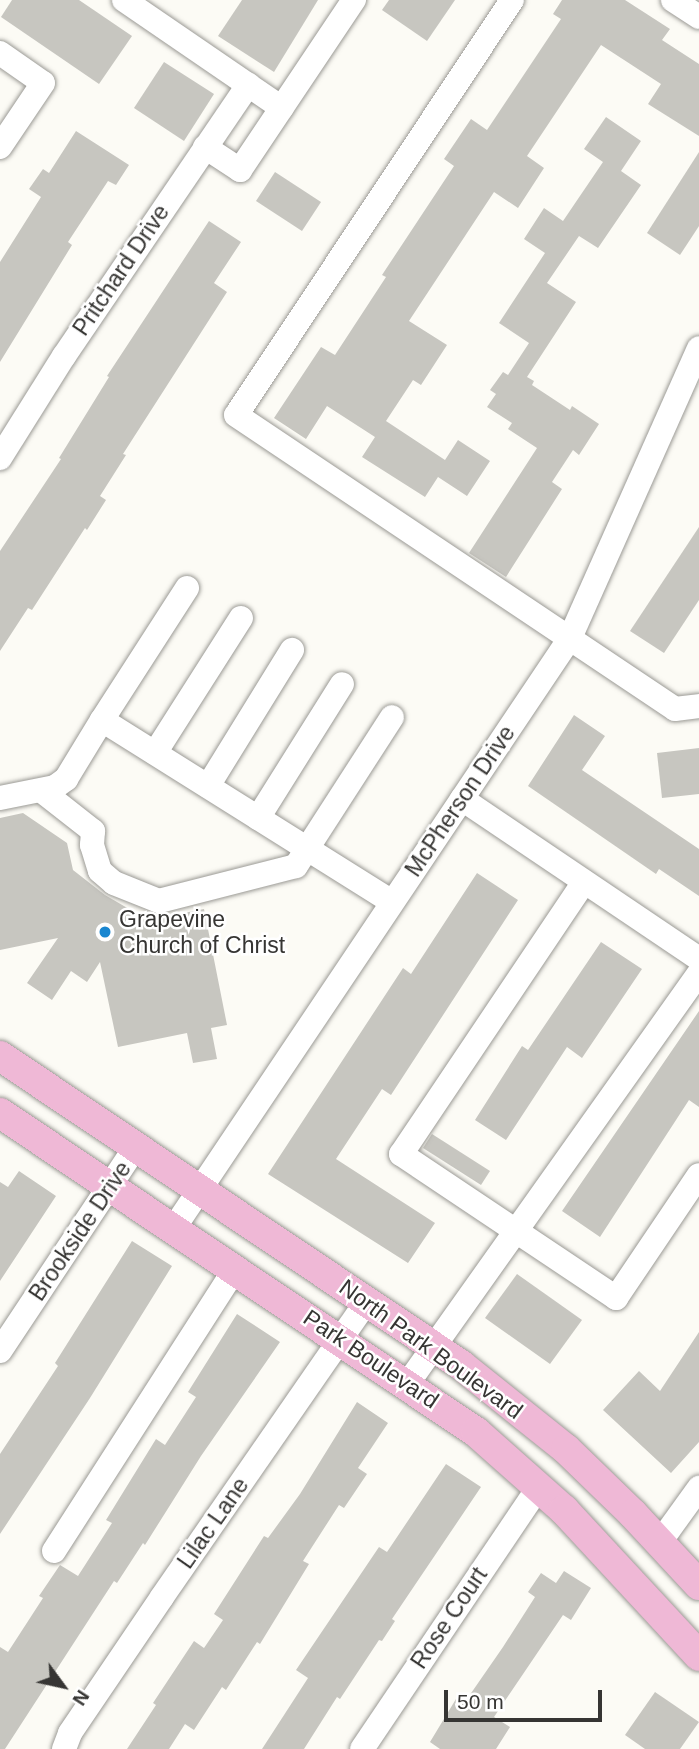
<!DOCTYPE html>
<style>
body{margin:0}
#map{position:relative;width:699px;height:1749px;overflow:hidden;background:#fcfbf5;font-family:Helvetica,sans-serif}
div>[style]{position:absolute}
[style*='--x']{left:calc(var(--x)*1px);top:calc(var(--y)*1px);width:calc(var(--w)*1px);rotate:calc(var(--a)*1deg)}
.building>*{inset:0;background:#c7c6c0}
.roads{filter:drop-shadow(0 0 2px #9b9a95) drop-shadow(0 0 2px #9b9a95)}
.minor>*{height:24px;margin:-12px;padding:0 12px;transform-origin:12px;border-radius:12px;background:#fff}
.major>*{height:30px;margin:-15px;padding:0 15px;transform-origin:15px;border-radius:15px;background:#efb8d6}
.dots>*{width:19px;height:19px;translate:-50% -50%;box-sizing:border-box;border:4px solid #fff;border-radius:50%}
span{translate:-50% -50%;white-space:nowrap;text-align:center;line-height:1.15;-webkit-text-stroke:5px #fff;paint-order:stroke}
.street-label{font-size:23px;color:#363533}
.poi-label{font-size:23px;color:#363533}
.left{translate:0 -50%;text-align:left}
.north{position:absolute;left:28px;top:1651px;width:70px;height:70px;-webkit-text-stroke:5px #fff;paint-order:stroke;rotate:123deg;font-size:19px;font-weight:700;line-height:28px;text-align:center;color:#363533}
.north::after{content:'';display:block;margin:auto;width:24px;height:32px;background:#363533;clip-path:polygon(50% 0,100% 100%,50% 72%,0 100%)}
.scale{position:absolute;left:444px;top:1690px;width:158px;height:32px;box-sizing:border-box;border:4px solid #363533;border-top:0;padding-left:9px;font-size:21px;line-height:24px;white-space:nowrap;color:#363533;-webkit-text-stroke:5px #fff;paint-order:stroke}
</style>
<div id="map">
<div class="building">
<div style="clip-path:polygon(12px 0,79px 0,132px 36px,99px 84px,1px 17px)"></div>
<div style="clip-path:polygon(242px 0,318px 0,274px 72px,218px 36px)"></div>
<div style="clip-path:polygon(389px 0,455px 0,427px 41px,382px 10px)"></div>
<div style="clip-path:polygon(562px 0,625px 0,670px 29px,662px 40px,699px 64px,699px 136px,648px 104px,661px 84px,601px 45px,527px 156px,544px 168px,518px 208px,494px 192px,409px 321px,447px 345px,421px 385px,413px 380px,386px 421px,445px 460px,458px 440px,490px 461px,467px 496px,438px 477px,425px 497px,362px 457px,375px 437px,327px 406px,306px 439px,274px 418px,321px 347px,335px 355px,386px 277px,382px 275px,454px 166px,444px 159px,471px 119px,487px 130px,561px 19px,553px 14px)"></div>
<div style="clip-path:polygon(164px 62px,214px 94px,184px 141px,134px 108px)"></div>
<div style="clip-path:polygon(606px 117px,641px 141px,621px 171px,641px 185px,598px 248px,579px 236px,547px 283px,576px 302px,527px 377px,534px 381px,532px 385px,570px 410px,572px 406px,599px 424px,579px 455px,573px 450px,552px 482px,562px 489px,506px 577px,469px 553px,537px 448px,508px 429px,512px 423px,487px 407px,496px 394px,490px 390px,503px 372px,508px 375px,529px 343px,499px 323px,545px 253px,524px 239px,544px 208px,563px 221px,603px 162px,584px 149px)"></div>
<div style="clip-path:polygon(76px 131px,129px 165px,116px 185px,108px 181px,68px 242px,72px 245px,0 362px,0 262px,41px 197px,29px 189px,43px 169px,49px 173px)"></div>
<div style="clip-path:polygon(699px 152px,699px 226px,680px 255px,647px 233px)"></div>
<div style="clip-path:polygon(275px 172px,321px 202px,302px 231px,256px 201px)"></div>
<div style="clip-path:polygon(209px 221px,241px 242px,214px 283px,227px 292px,123px 454px,126px 455px,100px 496px,106px 500px,87px 530px,85px 528px,32px 610px,28px 608px,0 651px,0 551px,61px 459px,59px 458px,109px 377px,107px 376px)"></div>
<div style="clip-path:polygon(699px 527px,699px 600px,664px 653px,630px 631px)"></div>
<div style="clip-path:polygon(574px 715px,605px 736px,582px 770px,699px 849px,699px 896px,659px 869px,656px 874px,528px 786px)"></div>
<div style="clip-path:polygon(699px 748px,699px 794px,662px 798px,657px 753px)"></div>
<div style="clip-path:polygon(23px 813px,67px 843px,73px 870px,105px 895px,148px 920px,204px 909px,227px 1025px,211px 1028px,217px 1059px,193px 1063px,187px 1033px,118px 1047px,100px 962px,87px 982px,71px 971px,52px 1000px,27px 983px,58px 938px,0 950px,0 818px)"></div>
<div style="clip-path:polygon(477px 873px,518px 900px,391px 1095px,382px 1089px,336px 1159px,435px 1223px,408px 1263px,268px 1174px,403px 968px,411px 974px)"></div>
<div style="clip-path:polygon(601px 942px,642px 969px,582px 1058px,567px 1047px,506px 1140px,475px 1120px,522px 1046px,528px 1050px)"></div>
<div style="clip-path:polygon(699px 1011px,699px 1107px,689px 1100px,600px 1237px,562px 1211px)"></div>
<div style="clip-path:polygon(432px 1134px,490px 1171px,481px 1185px,423px 1148px)"></div>
<div style="clip-path:polygon(19px 1171px,56px 1196px,0 1281px,0 1182px,8px 1187px)"></div>
<div style="clip-path:polygon(132px 1241px,172px 1266px,90px 1398px,0 1534px,0 1454px,58px 1366px,55px 1363px)"></div>
<div style="clip-path:polygon(517px 1274px,582px 1320px,550px 1364px,485px 1318px)"></div>
<div style="clip-path:polygon(237px 1314px,280px 1342px,201px 1456px,145px 1545px,143px 1543px,117px 1583px,114px 1581px,5px 1749px,0 1749px,0 1647px,8px 1652px,43px 1598px,39px 1596px,60px 1565px,78px 1576px,112px 1523px,106px 1520px,156px 1439px,165px 1445px,196px 1397px,188px 1392px)"></div>
<div style="clip-path:polygon(699px 1332px,699px 1442px,671px 1473px,603px 1410px,639px 1371px,660px 1391px)"></div>
<div style="clip-path:polygon(357px 1402px,388px 1423px,358px 1468px,367px 1474px,344px 1508px,339px 1505px,303px 1561px,309px 1564px,260px 1644px,257px 1642px,226px 1690px,222px 1687px,194px 1730px,185px 1724px,169px 1749px,127px 1749px,156px 1705px,153px 1703px,194px 1641px,204px 1648px,223px 1620px,214px 1614px,264px 1536px,268px 1538px,300px 1494px)"></div>
<div style="clip-path:polygon(446px 1464px,481px 1487px,392px 1619px,395px 1621px,382px 1641px,379px 1640px,340px 1699px,337px 1697px,304px 1749px,262px 1749px,308px 1678px,296px 1670px,379px 1547px,387px 1552px)"></div>
<div style="clip-path:polygon(564px 1571px,591px 1588px,571px 1620px,563px 1615px,494px 1717px,510px 1727px,496px 1749px,440px 1749px,430px 1742px,459px 1694px,467px 1699px,503px 1647px,535px 1597px,528px 1592px,541px 1573px,556px 1583px)"></div>
<div style="clip-path:polygon(655px 1692px,699px 1722px,680px 1749px,645px 1749px,625px 1735px)"></div>
</div>
<div class="roads">
<div class="minor">
<div style="--x:124;--y:0;--w:191;--a:34.4"></div>
<div style="--x:512;--y:0;--w:498;--a:123.6"></div>
<div style="--x:236;--y:415;--w:528;--a:33.81"></div>
<div style="--x:675;--y:709;--w:24;--a:-7"></div>
<div style="--x:673;--y:0;--w:31;--a:33"></div>
<div style="--x:0;--y:53;--w:52;--a:34.9"></div>
<div style="--x:43;--y:83;--w:77;--a:123.9"></div>
<div style="--x:205;--y:147;--w:42;--a:33.3"></div>
<div style="--x:240;--y:170;--w:205;--a:-56.2"></div>
<div style="--x:0;--y:458;--w:120;--a:-57.9"></div>
<div style="--x:64;--y:356;--w:328;--a:-55.8"></div>
<div style="--x:102;--y:720;--w:157;--a:-57.2"></div>
<div style="--x:155;--y:753;--w:160;--a:-57.5"></div>
<div style="--x:208;--y:786;--w:160;--a:-58.3"></div>
<div style="--x:42;--y:791;--w:65;--a:38.1"></div>
<div style="--x:93;--y:831;--w:14;--a:94"></div>
<div style="--x:92;--y:845;--w:27;--a:73"></div>
<div style="--x:100;--y:871;--w:18;--a:41"></div>
<div style="--x:114;--y:883;--w:48;--a:21.8"></div>
<div style="--x:159;--y:901;--w:141;--a:-14.3"></div>
<div style="--x:296;--y:866;--w:177;--a:-57.2"></div>
<div style="--x:0;--y:798;--w:56;--a:-11.3"></div>
<div style="--x:55;--y:787;--w:14;--a:-36"></div>
<div style="--x:66;--y:779;--w:69;--a:-58.6"></div>
<div style="--x:102;--y:720;--w:342;--a:32.1"></div>
<div style="--x:462;--y:799;--w:286;--a:34"></div>
<div style="--x:258;--y:818;--w:158;--a:-57.9"></div>
<div style="--x:584;--y:882;--w:328;--a:123.9"></div>
<div style="--x:401;--y:1154;--w:259;--a:33.8"></div>
<div style="--x:616;--y:1298;--w:148;--a:-56"></div>
<div style="--x:174;--y:1228;--w:711;--a:-56.13"></div>
<div style="--x:570;--y:638;--w:317;--a:-66"></div>
<div style="--x:0;--y:1351;--w:246;--a:-56.4"></div>
<div style="--x:408;--y:1383;--w:503;--a:-54.63"></div>
<div style="--x:660;--y:1542;--w:67;--a:-54.2"></div>
<div style="--x:54;--y:1551;--w:335;--a:-57.3"></div>
<div style="--x:64;--y:1749;--w:17;--a:-69"></div>
<div style="--x:70;--y:1733;--w:164;--a:-55.9"></div>
<div style="--x:162;--y:1597;--w:361;--a:-55.3"></div>
<div style="--x:362;--y:1749;--w:315;--a:-56"></div>
</div>
<div class="major">
<div style="--x:0;--y:1056;--w:555;--a:33.83"></div>
<div style="--x:461;--y:1365;--w:134;--a:38.7"></div>
<div style="--x:566;--y:1449;--w:93;--a:44.1"></div>
<div style="--x:633;--y:1514;--w:97;--a:47.1"></div>
<div style="--x:0;--y:1113;--w:573;--a:33.83"></div>
<div style="--x:476;--y:1432;--w:118;--a:41.6"></div>
<div style="--x:564;--y:1510;--w:199;--a:47.2"></div>
</div>
</div>
<div class="dots">
<div style="left:105px;top:932px;background:#1986d0"></div>
</div>
<div class="street-label">
<span style="left:121px;top:270px;rotate:-56deg">Pritchard Drive</span>
<span style="left:460px;top:801px;rotate:-56deg">McPherson Drive</span>
<span style="left:80px;top:1231px;rotate:-56deg">Brookside Drive</span>
<span style="left:431px;top:1349px;rotate:36deg">North Park Boulevard</span>
<span style="left:371px;top:1359px;rotate:34deg">Park Boulevard</span>
<span style="left:213px;top:1523px;rotate:-55deg">Lilac Lane</span>
<span style="left:449px;top:1618px;rotate:-56deg">Rose Court</span>
</div>
<div class="poi-label">
<span class="left" style="left:119px;top:932px">Grapevine<br>Church of Christ</span>
</div>
<div class="north">N</div>
<div class="scale">50 m</div>
</div>
